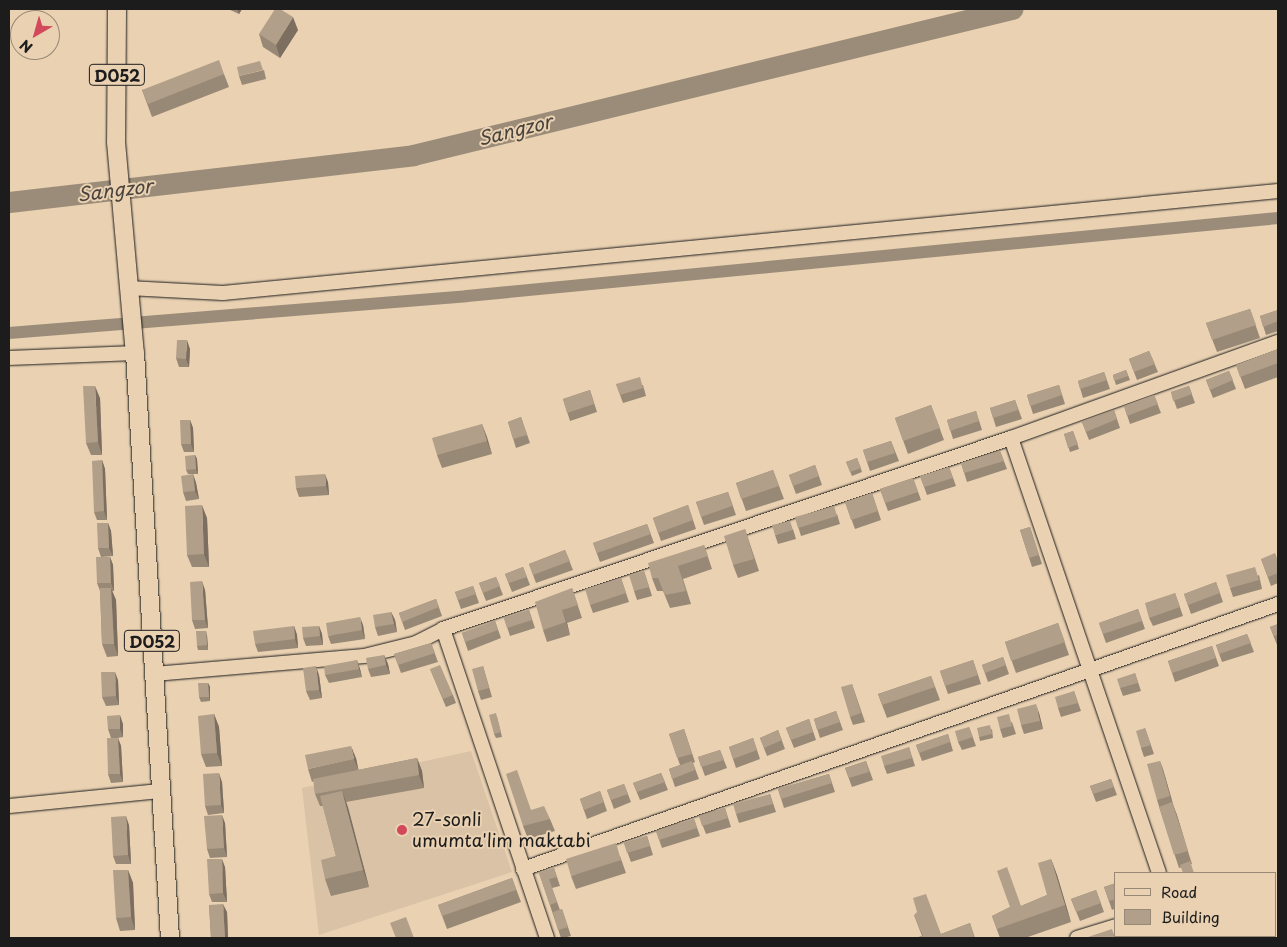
<!DOCTYPE html>
<style>
body{margin:0}
#map{position:relative;width:1287px;height:947px;overflow:hidden;background:#ead1b2;font-family:"Playpen Sans",sans-serif}
div>[style]{position:absolute}
[style*='--x']{left:calc(var(--x)*1px);top:calc(var(--y)*1px);width:calc(var(--w)*1px);rotate:calc(var(--a)*1deg)}
.built>*{inset:0;background:#d9c2a6}
.canal>*{height:12px;margin:-6px;padding:0 6px;transform-origin:6px;border-radius:6px;background:#9b8c79}
.river>*{height:21px;margin:-10.5px;padding:0 10.5px;transform-origin:10.5px;border-radius:10.5px;background:#9b8c79}
.roads{filter:drop-shadow(0 0 1px #1c1c1c) drop-shadow(0 0 1px #1c1c1c)}
.minor>*{height:14px;margin:-7px;padding:0 7px;transform-origin:7px;border-radius:7px;background:#ead1b2}
.major>*{height:18px;margin:-9px;padding:0 9px;transform-origin:9px;border-radius:9px;background:#ead1b2}
.wall>*{inset:0;background:#988976}
.shaded-wall>*{inset:0;background:#7c6f60}
.building>*{inset:0;background:#b19f89}
.dots>*{width:14px;height:14px;translate:-50% -50%;box-sizing:border-box;border:2px solid #ead1b2;border-radius:50%}
span{translate:-50% -50%;white-space:nowrap;text-align:center;line-height:1.15;-webkit-text-stroke:4px #ead1b2;paint-order:stroke}
.shield-label span{padding:1px 4px;background:#ead1b2;border:1px solid;border-radius:4px;-webkit-text-stroke-width:0}
.shield-label{font-size:16px;color:#1c1c1c;font-weight:700}
.poi-label{font-size:18px;color:#1c1c1c}
.left{translate:0 -50%;text-align:left}
.water-label{font-size:19px;color:#48433d;font-style:italic}
.frame{position:absolute;inset:0;border:10px solid #1c1c1c;pointer-events:none}
.legend{position:absolute;left:1114px;top:872px;width:162px;height:65px;box-sizing:border-box;background:#ead1b2;border:1px solid #988976;margin:0;padding:6px 9px;list-style:none;font-size:15px;color:#1c1c1c}
.legend li{display:flex;align-items:center;gap:10px;height:25px}
.legend b{width:25px;border:1px solid #988976}
.north{position:absolute;left:10px;top:10px;width:50px;height:50px;box-sizing:border-box;background:#ead1b2;border:1px solid #988976;border-radius:50%;rotate:218deg;font-size:14px;font-weight:700;line-height:20px;text-align:center;color:#1c1c1c}
.north::after{content:'';display:block;margin:auto;width:18px;height:22px;background:#d1495b;clip-path:polygon(50% 0,100% 100%,50% 72%,0 100%)}
</style>
<div id="map">
<div class="built">
<div style="clip-path:polygon(471px 751px,512px 872px,319px 935px,302px 788px)"></div>
</div>
<div class="canal">
<div style="--x:9;--y:333;--w:459;--a:-4.6"></div>
<div style="--x:467;--y:296;--w:815;--a:-5.49"></div>
</div>
<div class="river">
<div style="--x:9;--y:202;--w:407;--a:-6.6"></div>
<div style="--x:413;--y:155;--w:617;--a:-13.7"></div>
</div>
<div class="roads">
<div class="minor">
<div style="--x:128;--y:288;--w:95;--a:3"></div>
<div style="--x:223;--y:293;--w:1060;--a:-5.52"></div>
<div style="--x:9;--y:358;--w:126;--a:-2.3"></div>
<div style="--x:1011;--y:438;--w:459;--a:71.2"></div>
<div style="--x:443;--y:629;--w:326;--a:71.4"></div>
<div style="--x:154;--y:674;--w:211;--a:-4.9"></div>
<div style="--x:364;--y:656;--w:54;--a:-14"></div>
<div style="--x:416;--y:643;--w:30;--a:-27"></div>
<div style="--x:443;--y:629;--w:599;--a:-18.59"></div>
<div style="--x:1011;--y:438;--w:284;--a:-19.8"></div>
<div style="--x:9;--y:806;--w:152;--a:-5.7"></div>
<div style="--x:523;--y:869;--w:800;--a:-19.34"></div>
<div style="--x:1180;--y:936;--w:2;--a:63"></div>
<div style="--x:1077;--y:938;--w:41;--a:-17.1"></div>
</div>
<div class="major">
<div style="--x:117;--y:9;--w:133;--a:90.4"></div>
<div style="--x:116;--y:142;--w:212;--a:84.9"></div>
<div style="--x:135;--y:353;--w:586;--a:86.58"></div>
</div>
</div>
<div class="wall">
<div style="clip-path:polygon(228px 9px,242px 9px,239px 14px)"></div>
<div style="clip-path:polygon(298px 30px,280px 58px,263px 47px,259px 34px)"></div>
<div style="clip-path:polygon(264px 70px,266px 79px,242px 85px,239px 76px)"></div>
<div style="clip-path:polygon(224px 74px,229px 87px,152px 117px,142px 90px)"></div>
<div style="clip-path:polygon(1250px 309px,1260px 338px,1217px 352px,1206px 323px)"></div>
<div style="clip-path:polygon(1278px 310px,1278px 331px,1266px 335px,1260px 316px)"></div>
<div style="clip-path:polygon(190px 349px,189px 367px,179px 367px,176px 358px)"></div>
<div style="clip-path:polygon(1278px 349px,1278px 377px,1245px 389px,1236px 365px)"></div>
<div style="clip-path:polygon(1149px 351px,1158px 372px,1137px 380px,1129px 359px)"></div>
<div style="clip-path:polygon(1126px 370px,1130px 380px,1116px 385px,1113px 375px)"></div>
<div style="clip-path:polygon(1229px 371px,1236px 389px,1213px 398px,1206px 380px)"></div>
<div style="clip-path:polygon(1104px 372px,1110px 389px,1083px 398px,1078px 381px)"></div>
<div style="clip-path:polygon(616px 384px,643px 385px,646px 396px,623px 403px)"></div>
<div style="clip-path:polygon(1059px 385px,1065px 404px,1033px 414px,1027px 395px)"></div>
<div style="clip-path:polygon(1189px 386px,1195px 403px,1177px 409px,1171px 392px)"></div>
<div style="clip-path:polygon(590px 390px,597px 412px,570px 421px,563px 399px)"></div>
<div style="clip-path:polygon(1154px 395px,1161px 413px,1130px 424px,1124px 406px)"></div>
<div style="clip-path:polygon(100px 398px,102px 455px,91px 455px,86px 443px)"></div>
<div style="clip-path:polygon(1015px 400px,1022px 419px,996px 427px,990px 408px)"></div>
<div style="clip-path:polygon(931px 405px,944px 440px,908px 454px,895px 418px)"></div>
<div style="clip-path:polygon(1114px 410px,1120px 428px,1089px 440px,1082px 422px)"></div>
<div style="clip-path:polygon(976px 411px,982px 430px,953px 439px,947px 420px)"></div>
<div style="clip-path:polygon(521px 417px,530px 443px,516px 448px,508px 422px)"></div>
<div style="clip-path:polygon(190px 420px,193px 428px,194px 452px,184px 452px,181px 444px)"></div>
<div style="clip-path:polygon(482px 424px,492px 454px,442px 468px,437px 455px)"></div>
<div style="clip-path:polygon(1073px 431px,1079px 449px,1070px 452px,1064px 434px)"></div>
<div style="clip-path:polygon(891px 441px,899px 461px,870px 471px,863px 450px)"></div>
<div style="clip-path:polygon(1000px 451px,1007px 469px,967px 482px,961px 463px)"></div>
<div style="clip-path:polygon(195px 455px,197px 459px,198px 474px,188px 474px,186px 470px)"></div>
<div style="clip-path:polygon(857px 458px,862px 472px,852px 476px,846px 462px)"></div>
<div style="clip-path:polygon(102px 460px,105px 469px,107px 520px,97px 520px,94px 512px)"></div>
<div style="clip-path:polygon(815px 465px,822px 485px,796px 494px,789px 475px)"></div>
<div style="clip-path:polygon(949px 467px,956px 486px,927px 495px,920px 476px)"></div>
<div style="clip-path:polygon(773px 470px,784px 499px,746px 511px,736px 483px)"></div>
<div style="clip-path:polygon(193px 474px,196px 483px,199px 499px,186px 501px,183px 492px)"></div>
<div style="clip-path:polygon(913px 478px,921px 500px,888px 511px,880px 489px)"></div>
<div style="clip-path:polygon(328px 482px,329px 495px,299px 497px,296px 488px)"></div>
<div style="clip-path:polygon(728px 492px,736px 515px,704px 525px,696px 502px)"></div>
<div style="clip-path:polygon(872px 493px,881px 520px,855px 529px,845px 502px)"></div>
<div style="clip-path:polygon(688px 505px,696px 529px,661px 541px,653px 518px)"></div>
<div style="clip-path:polygon(837px 514px,840px 524px,801px 536px,795px 517px)"></div>
<div style="clip-path:polygon(207px 518px,209px 567px,192px 567px,187px 555px)"></div>
<div style="clip-path:polygon(108px 523px,111px 531px,113px 556px,101px 557px,98px 548px)"></div>
<div style="clip-path:polygon(647px 524px,654px 543px,600px 562px,593px 543px)"></div>
<div style="clip-path:polygon(1030px 527px,1042px 564px,1032px 567px,1020px 530px)"></div>
<div style="clip-path:polygon(745px 529px,759px 571px,738px 578px,733px 565px)"></div>
<div style="clip-path:polygon(793px 529px,796px 539px,778px 544px,775px 535px)"></div>
<div style="clip-path:polygon(704px 545px,712px 569px,683px 579px,691px 604px,670px 608px,663px 591px,657px 591px,652px 578px)"></div>
<div style="clip-path:polygon(565px 550px,573px 570px,536px 583px,529px 564px)"></div>
<div style="clip-path:polygon(110px 557px,113px 565px,114px 591px,112px 591px,116px 600px,118px 656px,107px 657px,102px 644px,100px 591px,97px 583px)"></div>
<div style="clip-path:polygon(1261px 559px,1278px 561px,1278px 583px,1271px 586px)"></div>
<div style="clip-path:polygon(523px 567px,530px 585px,512px 592px,505px 574px)"></div>
<div style="clip-path:polygon(644px 571px,652px 596px,637px 600px,634px 591px)"></div>
<div style="clip-path:polygon(1259px 575px,1262px 589px,1233px 597px,1230px 588px)"></div>
<div style="clip-path:polygon(496px 577px,503px 595px,486px 601px,479px 583px)"></div>
<div style="clip-path:polygon(621px 578px,629px 602px,593px 613px,590px 605px)"></div>
<div style="clip-path:polygon(1216px 582px,1223px 602px,1191px 614px,1184px 594px)"></div>
<div style="clip-path:polygon(473px 586px,479px 603px,461px 609px,455px 592px)"></div>
<div style="clip-path:polygon(572px 588px,582px 618px,567px 623px,570px 635px,547px 642px,543px 630px)"></div>
<div style="clip-path:polygon(205px 590px,208px 628px,195px 629px,192px 620px)"></div>
<div style="clip-path:polygon(1175px 593px,1183px 616px,1153px 626px,1149px 618px)"></div>
<div style="clip-path:polygon(436px 599px,442px 616px,405px 630px,399px 613px)"></div>
<div style="clip-path:polygon(1138px 609px,1145px 629px,1106px 643px,1099px 623px)"></div>
<div style="clip-path:polygon(529px 610px,535px 628px,510px 636px,504px 618px)"></div>
<div style="clip-path:polygon(391px 612px,395px 620px,397px 632px,378px 636px,375px 627px)"></div>
<div style="clip-path:polygon(495px 621px,501px 638px,468px 651px,462px 633px)"></div>
<div style="clip-path:polygon(1058px 623px,1069px 655px,1016px 673px,1005px 642px)"></div>
<div style="clip-path:polygon(1278px 624px,1278px 644px,1277px 645px,1270px 627px)"></div>
<div style="clip-path:polygon(363px 625px,365px 639px,331px 644px,328px 636px)"></div>
<div style="clip-path:polygon(294px 626px,297px 635px,298px 648px,258px 652px,255px 644px)"></div>
<div style="clip-path:polygon(319px 626px,322px 634px,323px 645px,306px 646px,303px 638px)"></div>
<div style="clip-path:polygon(1247px 634px,1254px 652px,1222px 662px,1216px 645px)"></div>
<div style="clip-path:polygon(207px 635px,208px 650px,198px 650px,197px 646px)"></div>
<div style="clip-path:polygon(431px 643px,438px 662px,401px 673px,394px 654px)"></div>
<div style="clip-path:polygon(1212px 646px,1219px 666px,1175px 682px,1168px 661px)"></div>
<div style="clip-path:polygon(384px 655px,388px 664px,390px 674px,371px 677px,368px 669px)"></div>
<div style="clip-path:polygon(1003px 657px,1009px 674px,988px 682px,982px 665px)"></div>
<div style="clip-path:polygon(357px 660px,360px 669px,362px 677px,329px 683px,325px 675px)"></div>
<div style="clip-path:polygon(973px 660px,981px 684px,948px 694px,940px 671px)"></div>
<div style="clip-path:polygon(483px 666px,492px 697px,481px 700px,478px 691px)"></div>
<div style="clip-path:polygon(430px 669px,453px 695px,456px 703px,446px 707px)"></div>
<div style="clip-path:polygon(1135px 673px,1141px 691px,1123px 696px,1120px 688px)"></div>
<div style="clip-path:polygon(319px 675px,322px 698px,310px 700px,306px 691px)"></div>
<div style="clip-path:polygon(931px 676px,940px 700px,887px 718px,878px 694px)"></div>
<div style="clip-path:polygon(118px 680px,119px 705px,106px 706px,102px 697px)"></div>
<div style="clip-path:polygon(208px 683px,210px 687px,210px 701px,201px 702px,199px 697px)"></div>
<div style="clip-path:polygon(852px 684px,865px 722px,853px 725px,850px 717px)"></div>
<div style="clip-path:polygon(1074px 691px,1081px 711px,1061px 717px,1058px 708px)"></div>
<div style="clip-path:polygon(836px 711px,843px 730px,820px 738px,814px 719px)"></div>
<div style="clip-path:polygon(1039px 713px,1043px 729px,1024px 734px,1021px 725px)"></div>
<div style="clip-path:polygon(214px 714px,219px 727px,222px 766px,206px 767px,201px 754px)"></div>
<div style="clip-path:polygon(497px 717px,502px 737px,496px 738px,494px 734px)"></div>
<div style="clip-path:polygon(809px 719px,816px 740px,794px 748px,786px 728px)"></div>
<div style="clip-path:polygon(1012px 722px,1016px 734px,1003px 738px,1000px 729px)"></div>
<div style="clip-path:polygon(123px 724px,123px 737px,118px 738px,121px 746px,123px 782px,111px 783px,108px 774px,111px 738px,108px 729px)"></div>
<div style="clip-path:polygon(969px 727px,976px 746px,962px 750px,958px 742px)"></div>
<div style="clip-path:polygon(1145px 728px,1154px 754px,1144px 757px,1141px 748px)"></div>
<div style="clip-path:polygon(684px 729px,695px 762px,693px 763px,699px 779px,675px 787px,669px 769px,680px 765px,669px 734px)"></div>
<div style="clip-path:polygon(992px 729px,993px 738px,980px 741px,979px 737px)"></div>
<div style="clip-path:polygon(778px 730px,785px 749px,767px 756px,760px 738px)"></div>
<div style="clip-path:polygon(948px 734px,953px 751px,922px 761px,916px 745px)"></div>
<div style="clip-path:polygon(753px 738px,760px 759px,736px 768px,729px 747px)"></div>
<div style="clip-path:polygon(909px 747px,915px 766px,887px 774px,884px 766px)"></div>
<div style="clip-path:polygon(720px 750px,727px 768px,705px 776px,698px 757px)"></div>
<div style="clip-path:polygon(356px 758px,358px 770px,417px 758px,422px 771px,424px 788px,346px 802px,369px 887px,331px 896px,325px 879px,336px 856px,323px 806px,320px 806px,315px 794px,314px 781px,312px 782px,308px 769px)"></div>
<div style="clip-path:polygon(866px 761px,873px 780px,852px 787px,845px 768px)"></div>
<div style="clip-path:polygon(1160px 761px,1173px 804px,1192px 864px,1179px 868px,1157px 800px)"></div>
<div style="clip-path:polygon(661px 773px,668px 790px,640px 800px,633px 783px)"></div>
<div style="clip-path:polygon(829px 774px,835px 792px,784px 808px,778px 789px)"></div>
<div style="clip-path:polygon(1111px 779px,1117px 795px,1096px 802px,1090px 786px)"></div>
<div style="clip-path:polygon(222px 782px,224px 813px,208px 815px,205px 806px)"></div>
<div style="clip-path:polygon(624px 784px,631px 802px,614px 809px,607px 790px)"></div>
<div style="clip-path:polygon(600px 791px,607px 811px,587px 819px,580px 799px)"></div>
<div style="clip-path:polygon(770px 794px,776px 812px,739px 823px,736px 814px)"></div>
<div style="clip-path:polygon(725px 808px,731px 827px,706px 834px,699px 816px)"></div>
<div style="clip-path:polygon(531px 810px,550px 819px,555px 831px,528px 839px,523px 826px)"></div>
<div style="clip-path:polygon(694px 819px,700px 836px,662px 848px,656px 831px)"></div>
<div style="clip-path:polygon(225px 823px,227px 857px,210px 858px,207px 849px)"></div>
<div style="clip-path:polygon(129px 825px,131px 864px,116px 864px,113px 856px)"></div>
<div style="clip-path:polygon(647px 836px,653px 855px,631px 862px,624px 843px)"></div>
<div style="clip-path:polygon(620px 856px,626px 873px,576px 889px,571px 876px)"></div>
<div style="clip-path:polygon(1051px 859px,1057px 875px,1071px 922px,1025px 938px,1000px 938px,992px 916px,1010px 907px,1021px 906px,1047px 895px)"></div>
<div style="clip-path:polygon(225px 867px,227px 902px,212px 902px,209px 894px)"></div>
<div style="clip-path:polygon(554px 868px,560px 886px,552px 888px,560px 910px,562px 909px,571px 936px,563px 938px,561px 938px,539px 873px)"></div>
<div style="clip-path:polygon(128px 870px,133px 883px,135px 930px,120px 931px,116px 918px)"></div>
<div style="clip-path:polygon(512px 878px,521px 902px,447px 929px,438px 905px)"></div>
<div style="clip-path:polygon(1116px 883px,1116px 908px,1112px 910px,1104px 887px)"></div>
<div style="clip-path:polygon(1096px 890px,1104px 912px,1080px 921px,1071px 899px)"></div>
<div style="clip-path:polygon(209px 905px,227px 912px,228px 938px,211px 938px)"></div>
<div style="clip-path:polygon(914px 915px,941px 934px,970px 923px,975px 938px,915px 938px,922px 936px)"></div>
<div style="clip-path:polygon(1136px 936px,1158px 936px,1158px 937px,1155px 938px,1137px 938px)"></div>
</div>
<div class="shaded-wall">
<div style="clip-path:polygon(237px 9px,242px 9px,239px 14px)"></div>
<div style="clip-path:polygon(293px 17px,298px 30px,280px 58px,276px 45px)"></div>
<div style="clip-path:polygon(187px 340px,190px 349px,189px 367px,186px 359px)"></div>
<div style="clip-path:polygon(95px 386px,100px 398px,102px 455px,98px 442px)"></div>
<div style="clip-path:polygon(190px 420px,193px 428px,194px 452px,191px 444px)"></div>
<div style="clip-path:polygon(482px 424px,487px 437px,492px 454px,487px 441px)"></div>
<div style="clip-path:polygon(195px 455px,197px 459px,198px 474px,196px 469px)"></div>
<div style="clip-path:polygon(102px 460px,105px 469px,107px 520px,104px 511px)"></div>
<div style="clip-path:polygon(193px 474px,196px 483px,199px 499px,195px 491px)"></div>
<div style="clip-path:polygon(325px 474px,328px 482px,329px 495px,326px 486px)"></div>
<div style="clip-path:polygon(202px 505px,207px 518px,209px 567px,204px 554px)"></div>
<div style="clip-path:polygon(108px 523px,111px 531px,113px 556px,109px 548px)"></div>
<div style="clip-path:polygon(110px 557px,113px 565px,114px 591px,111px 583px)"></div>
<div style="clip-path:polygon(202px 581px,205px 590px,208px 628px,205px 620px)"></div>
<div style="clip-path:polygon(111px 588px,116px 600px,118px 656px,114px 644px)"></div>
<div style="clip-path:polygon(562px 610px,567px 623px,570px 635px,566px 622px)"></div>
<div style="clip-path:polygon(391px 612px,395px 620px,397px 632px,394px 624px)"></div>
<div style="clip-path:polygon(360px 617px,363px 625px,365px 639px,362px 630px)"></div>
<div style="clip-path:polygon(294px 626px,297px 635px,298px 648px,295px 639px)"></div>
<div style="clip-path:polygon(319px 626px,322px 634px,323px 645px,320px 636px)"></div>
<div style="clip-path:polygon(206px 631px,207px 635px,208px 650px,207px 645px)"></div>
<div style="clip-path:polygon(384px 655px,388px 664px,390px 674px,386px 665px)"></div>
<div style="clip-path:polygon(357px 660px,360px 669px,362px 677px,359px 669px)"></div>
<div style="clip-path:polygon(316px 666px,319px 675px,322px 698px,319px 690px)"></div>
<div style="clip-path:polygon(115px 672px,118px 680px,119px 705px,116px 696px)"></div>
<div style="clip-path:polygon(208px 683px,210px 687px,210px 701px,209px 697px)"></div>
<div style="clip-path:polygon(1036px 704px,1039px 713px,1043px 729px,1040px 721px)"></div>
<div style="clip-path:polygon(214px 714px,219px 727px,222px 766px,217px 753px)"></div>
<div style="clip-path:polygon(120px 715px,123px 724px,123px 737px,120px 729px)"></div>
<div style="clip-path:polygon(118px 738px,121px 746px,123px 782px,120px 774px)"></div>
<div style="clip-path:polygon(351px 746px,356px 758px,359px 772px,354px 759px)"></div>
<div style="clip-path:polygon(417px 758px,422px 771px,424px 788px,419px 775px)"></div>
<div style="clip-path:polygon(1160px 761px,1163px 769px,1173px 804px,1170px 796px)"></div>
<div style="clip-path:polygon(219px 773px,222px 782px,224px 813px,221px 805px)"></div>
<div style="clip-path:polygon(342px 791px,348px 807px,369px 887px,363px 870px)"></div>
<div style="clip-path:polygon(1172px 802px,1177px 815px,1192px 864px,1188px 851px)"></div>
<div style="clip-path:polygon(222px 815px,225px 823px,227px 857px,224px 848px)"></div>
<div style="clip-path:polygon(126px 816px,129px 825px,131px 864px,128px 855px)"></div>
<div style="clip-path:polygon(222px 859px,225px 867px,227px 902px,223px 893px)"></div>
<div style="clip-path:polygon(1051px 859px,1057px 875px,1071px 922px,1065px 905px)"></div>
<div style="clip-path:polygon(128px 870px,133px 883px,135px 930px,131px 917px)"></div>
<div style="clip-path:polygon(223px 904px,227px 912px,228px 938px,226px 938px,225px 937px)"></div>
</div>
<div class="building">
<div style="clip-path:polygon(275px 9px,280px 9px,293px 17px,276px 45px,259px 34px)"></div>
<div style="clip-path:polygon(219px 60px,224px 74px,148px 104px,142px 90px)"></div>
<div style="clip-path:polygon(260px 61px,263px 70px,239px 76px,237px 67px)"></div>
<div style="clip-path:polygon(1250px 309px,1256px 325px,1212px 340px,1206px 323px)"></div>
<div style="clip-path:polygon(1278px 310px,1278px 321px,1263px 327px,1260px 316px)"></div>
<div style="clip-path:polygon(177px 340px,187px 340px,186px 359px,176px 358px)"></div>
<div style="clip-path:polygon(1278px 349px,1278px 363px,1240px 377px,1236px 365px)"></div>
<div style="clip-path:polygon(1149px 351px,1155px 364px,1134px 372px,1129px 359px)"></div>
<div style="clip-path:polygon(1126px 370px,1128px 376px,1114px 381px,1113px 375px)"></div>
<div style="clip-path:polygon(1229px 371px,1233px 380px,1210px 390px,1206px 380px)"></div>
<div style="clip-path:polygon(1104px 372px,1107px 380px,1080px 389px,1078px 381px)"></div>
<div style="clip-path:polygon(640px 377px,643px 388px,620px 395px,616px 384px)"></div>
<div style="clip-path:polygon(1059px 385px,1062px 395px,1030px 406px,1027px 395px)"></div>
<div style="clip-path:polygon(83px 386px,95px 386px,98px 442px,86px 443px)"></div>
<div style="clip-path:polygon(1189px 386px,1192px 394px,1173px 401px,1171px 392px)"></div>
<div style="clip-path:polygon(590px 390px,594px 404px,567px 413px,563px 399px)"></div>
<div style="clip-path:polygon(1154px 395px,1158px 404px,1127px 416px,1124px 406px)"></div>
<div style="clip-path:polygon(1015px 400px,1018px 410px,993px 418px,990px 408px)"></div>
<div style="clip-path:polygon(931px 405px,940px 428px,903px 441px,895px 418px)"></div>
<div style="clip-path:polygon(1114px 410px,1117px 419px,1086px 432px,1082px 422px)"></div>
<div style="clip-path:polygon(976px 411px,979px 421px,950px 431px,947px 420px)"></div>
<div style="clip-path:polygon(521px 417px,527px 435px,513px 439px,508px 422px)"></div>
<div style="clip-path:polygon(180px 420px,190px 420px,191px 444px,181px 444px)"></div>
<div style="clip-path:polygon(482px 424px,487px 441px,437px 455px,432px 438px)"></div>
<div style="clip-path:polygon(1073px 431px,1078px 444px,1068px 448px,1064px 434px)"></div>
<div style="clip-path:polygon(891px 441px,895px 453px,867px 462px,863px 450px)"></div>
<div style="clip-path:polygon(1000px 451px,1004px 461px,964px 473px,961px 463px)"></div>
<div style="clip-path:polygon(195px 455px,196px 469px,186px 470px,185px 456px)"></div>
<div style="clip-path:polygon(857px 458px,861px 468px,850px 472px,846px 462px)"></div>
<div style="clip-path:polygon(102px 460px,104px 511px,94px 512px,92px 461px)"></div>
<div style="clip-path:polygon(815px 465px,819px 476px,793px 486px,789px 475px)"></div>
<div style="clip-path:polygon(949px 467px,953px 478px,924px 487px,920px 476px)"></div>
<div style="clip-path:polygon(773px 470px,779px 486px,741px 499px,736px 483px)"></div>
<div style="clip-path:polygon(193px 474px,195px 491px,183px 492px,181px 476px)"></div>
<div style="clip-path:polygon(325px 474px,326px 486px,296px 488px,295px 476px)"></div>
<div style="clip-path:polygon(913px 478px,918px 492px,885px 503px,880px 489px)"></div>
<div style="clip-path:polygon(728px 492px,732px 506px,701px 517px,696px 502px)"></div>
<div style="clip-path:polygon(872px 493px,878px 511px,851px 520px,845px 502px)"></div>
<div style="clip-path:polygon(202px 505px,204px 554px,187px 555px,185px 506px)"></div>
<div style="clip-path:polygon(688px 505px,693px 520px,658px 533px,653px 518px)"></div>
<div style="clip-path:polygon(834px 506px,837px 516px,798px 528px,795px 517px)"></div>
<div style="clip-path:polygon(790px 521px,793px 530px,775px 535px,772px 525px)"></div>
<div style="clip-path:polygon(97px 523px,108px 523px,109px 548px,98px 548px)"></div>
<div style="clip-path:polygon(647px 524px,651px 534px,597px 553px,593px 543px)"></div>
<div style="clip-path:polygon(1030px 527px,1039px 555px,1029px 558px,1020px 530px)"></div>
<div style="clip-path:polygon(745px 529px,754px 559px,733px 565px,724px 536px)"></div>
<div style="clip-path:polygon(704px 545px,708px 556px,678px 566px,686px 591px,665px 595px,658px 578px,652px 578px,648px 563px)"></div>
<div style="clip-path:polygon(565px 550px,570px 561px,533px 575px,529px 564px)"></div>
<div style="clip-path:polygon(1275px 553px,1278px 561px,1278px 573px,1268px 577px,1261px 559px)"></div>
<div style="clip-path:polygon(96px 557px,110px 557px,111px 583px,97px 583px)"></div>
<div style="clip-path:polygon(523px 567px,527px 577px,509px 583px,505px 574px)"></div>
<div style="clip-path:polygon(1255px 567px,1259px 580px,1230px 588px,1226px 575px)"></div>
<div style="clip-path:polygon(644px 571px,649px 587px,634px 591px,629px 575px)"></div>
<div style="clip-path:polygon(496px 577px,500px 586px,483px 593px,479px 583px)"></div>
<div style="clip-path:polygon(621px 578px,626px 593px,590px 605px,585px 589px)"></div>
<div style="clip-path:polygon(202px 581px,205px 620px,192px 620px,190px 582px)"></div>
<div style="clip-path:polygon(1216px 582px,1220px 593px,1188px 605px,1184px 594px)"></div>
<div style="clip-path:polygon(473px 586px,476px 594px,458px 600px,455px 592px)"></div>
<div style="clip-path:polygon(100px 588px,111px 588px,114px 644px,102px 644px)"></div>
<div style="clip-path:polygon(572px 588px,578px 605px,562px 610px,566px 622px,543px 630px,535px 602px)"></div>
<div style="clip-path:polygon(1175px 593px,1180px 607px,1149px 618px,1145px 603px)"></div>
<div style="clip-path:polygon(436px 599px,439px 607px,402px 622px,399px 613px)"></div>
<div style="clip-path:polygon(1138px 609px,1142px 621px,1103px 634px,1099px 623px)"></div>
<div style="clip-path:polygon(529px 610px,532px 620px,507px 628px,504px 618px)"></div>
<div style="clip-path:polygon(391px 612px,394px 624px,375px 627px,373px 615px)"></div>
<div style="clip-path:polygon(360px 617px,362px 630px,328px 636px,326px 623px)"></div>
<div style="clip-path:polygon(495px 621px,498px 630px,465px 642px,462px 633px)"></div>
<div style="clip-path:polygon(1058px 623px,1065px 642px,1011px 661px,1005px 642px)"></div>
<div style="clip-path:polygon(1278px 624px,1278px 635px,1274px 636px,1270px 627px)"></div>
<div style="clip-path:polygon(294px 626px,295px 639px,255px 644px,253px 631px)"></div>
<div style="clip-path:polygon(319px 626px,320px 636px,303px 638px,302px 627px)"></div>
<div style="clip-path:polygon(196px 631px,206px 631px,207px 645px,197px 646px)"></div>
<div style="clip-path:polygon(1247px 634px,1251px 643px,1219px 654px,1216px 645px)"></div>
<div style="clip-path:polygon(431px 643px,435px 653px,398px 665px,394px 654px)"></div>
<div style="clip-path:polygon(1212px 646px,1216px 658px,1172px 673px,1168px 661px)"></div>
<div style="clip-path:polygon(384px 655px,386px 665px,368px 669px,366px 658px)"></div>
<div style="clip-path:polygon(1003px 657px,1006px 665px,985px 673px,982px 665px)"></div>
<div style="clip-path:polygon(357px 660px,359px 669px,325px 675px,324px 666px)"></div>
<div style="clip-path:polygon(973px 660px,978px 675px,945px 686px,940px 671px)"></div>
<div style="clip-path:polygon(440px 665px,453px 695px,443px 699px,430px 669px)"></div>
<div style="clip-path:polygon(316px 666px,319px 690px,306px 691px,303px 668px)"></div>
<div style="clip-path:polygon(483px 666px,489px 688px,478px 691px,472px 669px)"></div>
<div style="clip-path:polygon(101px 672px,115px 672px,116px 696px,102px 697px)"></div>
<div style="clip-path:polygon(1135px 673px,1138px 683px,1120px 688px,1117px 679px)"></div>
<div style="clip-path:polygon(931px 676px,935px 687px,882px 705px,878px 694px)"></div>
<div style="clip-path:polygon(198px 683px,208px 683px,209px 697px,199px 697px)"></div>
<div style="clip-path:polygon(852px 684px,861px 713px,850px 717px,841px 687px)"></div>
<div style="clip-path:polygon(1074px 691px,1078px 703px,1058px 708px,1055px 697px)"></div>
<div style="clip-path:polygon(1036px 704px,1040px 721px,1021px 725px,1017px 709px)"></div>
<div style="clip-path:polygon(836px 711px,840px 722px,817px 730px,814px 719px)"></div>
<div style="clip-path:polygon(496px 713px,501px 732px,494px 734px,489px 715px)"></div>
<div style="clip-path:polygon(214px 714px,217px 753px,201px 754px,198px 716px)"></div>
<div style="clip-path:polygon(1009px 714px,1012px 726px,1000px 729px,997px 717px)"></div>
<div style="clip-path:polygon(120px 715px,120px 729px,108px 729px,107px 716px)"></div>
<div style="clip-path:polygon(809px 719px,813px 732px,791px 740px,786px 728px)"></div>
<div style="clip-path:polygon(990px 725px,992px 734px,979px 737px,977px 728px)"></div>
<div style="clip-path:polygon(969px 727px,973px 737px,958px 742px,955px 731px)"></div>
<div style="clip-path:polygon(1145px 728px,1151px 745px,1141px 748px,1136px 731px)"></div>
<div style="clip-path:polygon(684px 729px,692px 754px,677px 758px,669px 734px)"></div>
<div style="clip-path:polygon(778px 730px,782px 740px,764px 748px,760px 738px)"></div>
<div style="clip-path:polygon(948px 734px,950px 742px,919px 753px,916px 745px)"></div>
<div style="clip-path:polygon(107px 738px,118px 738px,120px 774px,108px 774px)"></div>
<div style="clip-path:polygon(753px 738px,757px 750px,733px 759px,729px 747px)"></div>
<div style="clip-path:polygon(351px 746px,354px 759px,308px 769px,305px 755px)"></div>
<div style="clip-path:polygon(909px 747px,912px 758px,884px 766px,881px 756px)"></div>
<div style="clip-path:polygon(720px 750px,724px 760px,701px 767px,698px 757px)"></div>
<div style="clip-path:polygon(417px 758px,419px 775px,315px 794px,313px 779px)"></div>
<div style="clip-path:polygon(692px 761px,695px 770px,672px 779px,669px 769px)"></div>
<div style="clip-path:polygon(866px 761px,869px 772px,849px 778px,845px 768px)"></div>
<div style="clip-path:polygon(1160px 761px,1170px 796px,1157px 800px,1147px 764px)"></div>
<div style="clip-path:polygon(517px 770px,531px 810px,544px 806px,550px 819px,523px 826px,506px 774px)"></div>
<div style="clip-path:polygon(219px 773px,221px 805px,205px 806px,203px 774px)"></div>
<div style="clip-path:polygon(661px 773px,665px 782px,637px 792px,633px 783px)"></div>
<div style="clip-path:polygon(829px 774px,832px 783px,781px 799px,778px 789px)"></div>
<div style="clip-path:polygon(1111px 779px,1114px 787px,1093px 794px,1090px 786px)"></div>
<div style="clip-path:polygon(624px 784px,628px 794px,611px 800px,607px 790px)"></div>
<div style="clip-path:polygon(342px 791px,363px 870px,325px 879px,321px 860px,336px 856px,320px 796px)"></div>
<div style="clip-path:polygon(600px 791px,604px 802px,584px 810px,580px 799px)"></div>
<div style="clip-path:polygon(770px 794px,773px 804px,736px 814px,733px 804px)"></div>
<div style="clip-path:polygon(1172px 802px,1188px 851px,1174px 855px,1159px 807px)"></div>
<div style="clip-path:polygon(725px 808px,728px 818px,702px 826px,699px 816px)"></div>
<div style="clip-path:polygon(222px 815px,224px 848px,207px 849px,204px 816px)"></div>
<div style="clip-path:polygon(126px 816px,128px 855px,113px 856px,111px 817px)"></div>
<div style="clip-path:polygon(694px 819px,697px 828px,659px 840px,656px 831px)"></div>
<div style="clip-path:polygon(647px 836px,650px 846px,627px 853px,624px 843px)"></div>
<div style="clip-path:polygon(616px 843px,621px 860px,571px 876px,566px 859px)"></div>
<div style="clip-path:polygon(207px 859px,222px 859px,223px 893px,209px 894px)"></div>
<div style="clip-path:polygon(1051px 859px,1065px 905px,997px 929px,992px 916px,1010px 907px,997px 871px,1007px 867px,1021px 906px,1047px 895px,1038px 863px)"></div>
<div style="clip-path:polygon(1190px 861px,1194px 873px,1183px 873px,1180px 865px)"></div>
<div style="clip-path:polygon(554px 868px,557px 877px,549px 879px,557px 902px,550px 905px,539px 873px)"></div>
<div style="clip-path:polygon(113px 870px,128px 870px,131px 917px,116px 918px)"></div>
<div style="clip-path:polygon(512px 878px,516px 890px,442px 916px,438px 905px)"></div>
<div style="clip-path:polygon(1116px 883px,1116px 899px,1109px 901px,1104px 887px)"></div>
<div style="clip-path:polygon(1096px 890px,1101px 903px,1076px 912px,1071px 899px)"></div>
<div style="clip-path:polygon(926px 894px,941px 934px,970px 923px,974px 937px,971px 938px,915px 938px,923px 936px,914px 915px,917px 912px,913px 898px)"></div>
<div style="clip-path:polygon(223px 904px,225px 937px,211px 938px,209px 905px)"></div>
<div style="clip-path:polygon(562px 909px,568px 927px,558px 930px,553px 912px)"></div>
<div style="clip-path:polygon(406px 917px,414px 938px,396px 938px,390px 923px)"></div>
<div style="clip-path:polygon(1112px 929px,1115px 938px,1085px 938px)"></div>
<div style="clip-path:polygon(1203px 936px,1214px 936px,1215px 938px,1204px 938px)"></div>
</div>
<div class="dots">
<div style="left:402px;top:830px;background:#d1495b"></div>
</div>
<div class="shield-label">
<span style="left:117px;top:75px">D052</span>
<span style="left:152px;top:641px">D052</span>
</div>
<div class="poi-label">
<span class="left" style="left:412px;top:830px">27-sonli<br>umumta'lim maktabi</span>
</div>
<div class="water-label">
<span style="left:515px;top:130px;rotate:-14deg">Sangzor</span>
<span style="left:115px;top:190px;rotate:-7deg">Sangzor</span>
</div>
<div class="frame"></div>
<ul class="legend">
<li><b style="height:6px;background:#ead1b2"></b>Road</li>
<li><b style="height:14px;background:#b19f89"></b>Building</li>
</ul>
<div class="north">N</div>
</div>
